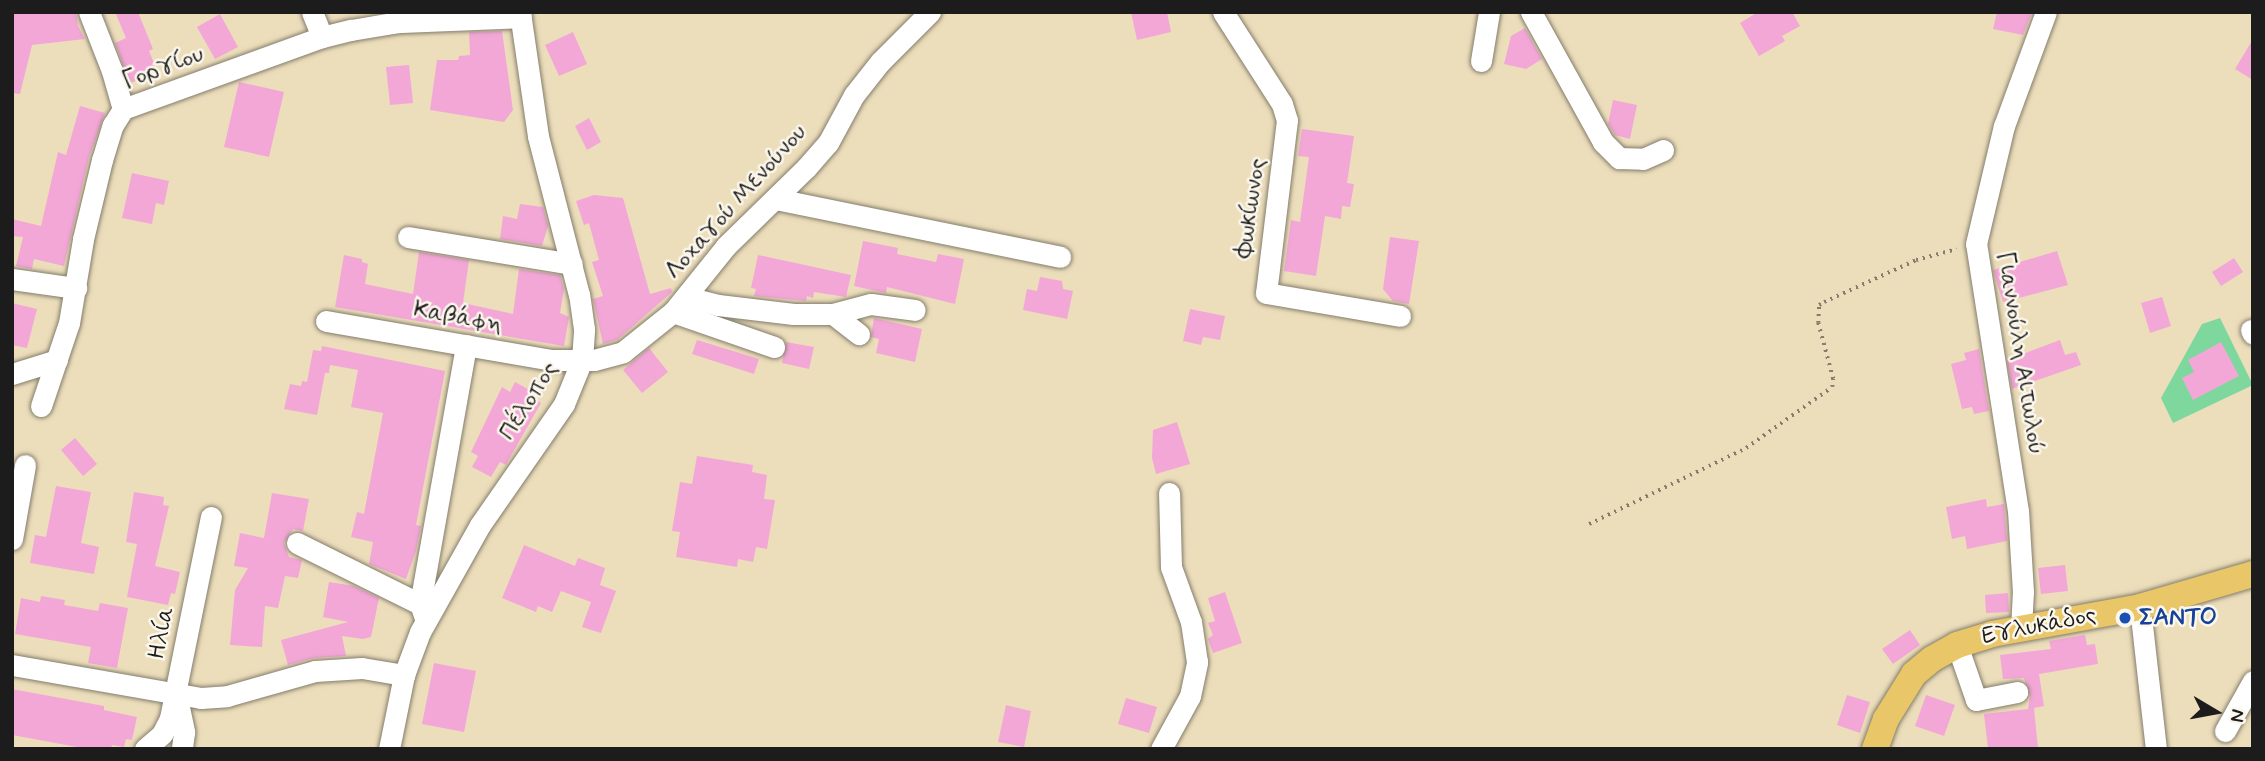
<!DOCTYPE html>
<meta charset="utf-8">
<style>
body{margin:0}
#map{position:relative;width:2265px;height:761px;overflow:hidden;background:#ecdebb;font-family:Mynerve,sans-serif}
div>[style]{position:absolute}
[style*='--x']{left:calc(var(--x)*1px);top:calc(var(--y)*1px);width:calc(var(--w)*1px);rotate:calc(var(--a)*1deg)}
.green>*{inset:0;background:#7ed79d}
.building>*{inset:0;background:#f3a7d7}
.path>*{height:3.5px;margin-top:-1.75px;transform-origin:0;background:repeating-linear-gradient(90deg,#847d6c 0 2px,transparent 0 7px)}
.roads{filter:drop-shadow(0 0 2px #847d6c) drop-shadow(0 0 2px #847d6c)}
.minor>*{height:21px;margin:-10.5px;padding:0 10.5px;transform-origin:10.5px;border-radius:10.5px;background:#fff}
.major>*{height:26px;margin:-13px;padding:0 13px;transform-origin:13px;border-radius:13px;background:#e9c769}
.dots>*{width:19px;height:19px;translate:-50% -50%;box-sizing:border-box;border:4px solid #fbf7ec;border-radius:50%}
span{translate:-50% -50%;white-space:nowrap;text-align:center;line-height:1.15;-webkit-text-stroke:5px #fbf7ec;paint-order:stroke}
.street-label{font-size:24px;color:#1c1c1c}
.transit-label{font-size:24px;color:#164399;font-weight:700}
.left{translate:0 -50%;text-align:left}
.frame{position:absolute;inset:0;border:14px solid #1c1c1c;pointer-events:none}
.north{position:absolute;left:2181px;top:677px;width:70px;height:70px;-webkit-text-stroke:5px #fbf7ec;paint-order:stroke;rotate:100deg;font-size:19px;font-weight:700;line-height:28px;text-align:center;color:#1c1c1c}
.north::after{content:'';display:block;margin:auto;width:24px;height:32px;background:#1c1c1c;clip-path:polygon(50% 0,100% 100%,50% 72%,0 100%)}
</style>
<div id="map">
<div class="green">
<div style="clip-path:polygon(2220px 318px,2253px 385px,2173px 423px,2161px 398px,2202px 324px)"></div>
</div>
<div class="building">
<div style="clip-path:polygon(12px 12px,76px 12px,78px 26px,85px 39px,32px 45px,20px 94px,12px 93px)"></div>
<div style="clip-path:polygon(115px 12px,138px 12px,153px 49px,149px 51px,158px 73px,130px 83px,115px 43px,126px 38px)"></div>
<div style="clip-path:polygon(1131px 12px,1167px 12px,1171px 32px,1137px 40px)"></div>
<div style="clip-path:polygon(1758px 12px,1792px 12px,1800px 26px,1782px 36px,1785px 41px,1759px 56px,1740px 23px)"></div>
<div style="clip-path:polygon(1997px 12px,2032px 12px,2023px 35px,1993px 29px)"></div>
<div style="clip-path:polygon(220px 14px,238px 47px,215px 59px,197px 27px)"></div>
<div style="clip-path:polygon(1525px 28px,1542px 59px,1526px 69px,1504px 64px,1511px 36px)"></div>
<div style="clip-path:polygon(502px 31px,513px 110px,504px 122px,430px 110px,437px 60px,458px 60px,459px 56px,470px 55px,469px 32px)"></div>
<div style="clip-path:polygon(573px 32px,587px 64px,559px 76px,545px 45px)"></div>
<div style="clip-path:polygon(2253px 39px,2253px 80px,2235px 69px)"></div>
<div style="clip-path:polygon(409px 65px,413px 103px,390px 105px,386px 67px)"></div>
<div style="clip-path:polygon(239px 82px,284px 92px,269px 157px,224px 147px)"></div>
<div style="clip-path:polygon(1613px 100px,1637px 105px,1630px 139px,1615px 135px,1608px 124px)"></div>
<div style="clip-path:polygon(80px 106px,105px 113px,89px 157px,64px 266px,34px 259px,32px 269px,16px 266px,23px 237px,12px 236px,12px 219px,41px 226px,58px 152px,66px 155px)"></div>
<div style="clip-path:polygon(589px 118px,601px 142px,587px 150px,575px 126px)"></div>
<div style="clip-path:polygon(1302px 129px,1354px 136px,1347px 183px,1354px 184px,1350px 207px,1342px 206px,1341px 219px,1325px 216px,1316px 276px,1284px 271px,1291px 220px,1300px 222px,1309px 157px,1298px 156px)"></div>
<div style="clip-path:polygon(132px 173px,169px 181px,164px 205px,156px 203px,152px 224px,122px 218px)"></div>
<div style="clip-path:polygon(594px 195px,623px 198px,650px 294px,671px 288px,672px 292px,617px 340px,603px 344px,593px 299px,603px 296px,592px 262px,599px 260px,589px 223px,584px 225px,576px 201px)"></div>
<div style="clip-path:polygon(520px 204px,543px 207px,548px 226px,542px 246px,500px 239px,503px 216px,517px 219px)"></div>
<div style="clip-path:polygon(1390px 237px,1419px 241px,1409px 304px,1393px 301px,1383px 289px)"></div>
<div style="clip-path:polygon(863px 241px,898px 248px,897px 254px,936px 262px,938px 254px,964px 259px,955px 304px,887px 287px,886px 293px,854px 286px)"></div>
<div style="clip-path:polygon(2057px 251px,2068px 285px,2003px 302px,1993px 270px)"></div>
<div style="clip-path:polygon(419px 252px,469px 260px,463px 303px,513px 314px,519px 269px,560px 275px,564px 289px,560px 313px,569px 317px,564px 346px,335px 307px,344px 255px,362px 259px,362px 262px,368px 264px,365px 284px,413px 294px)"></div>
<div style="clip-path:polygon(758px 255px,851px 275px,846px 297px,814px 292px,813px 298px,807px 296px,806px 301px,754px 296px,756px 289px,751px 288px)"></div>
<div style="clip-path:polygon(2234px 258px,2243px 272px,2221px 286px,2212px 272px)"></div>
<div style="clip-path:polygon(1040px 277px,1062px 281px,1063px 289px,1073px 291px,1067px 319px,1023px 310px,1027px 289px,1037px 291px)"></div>
<div style="clip-path:polygon(2162px 297px,2171px 326px,2150px 333px,2141px 303px)"></div>
<div style="clip-path:polygon(12px 303px,37px 309px,27px 348px,12px 345px)"></div>
<div style="clip-path:polygon(1190px 309px,1225px 316px,1220px 340px,1203px 337px,1201px 345px,1183px 341px)"></div>
<div style="clip-path:polygon(874px 318px,922px 329px,915px 362px,876px 353px,879px 339px,871px 337px)"></div>
<div style="clip-path:polygon(697px 340px,759px 359px,754px 374px,692px 354px)"></div>
<div style="clip-path:polygon(2060px 340px,2065px 355px,2076px 352px,2081px 365px,2012px 389px,2007px 360px)"></div>
<div style="clip-path:polygon(786px 342px,814px 347px,809px 369px,782px 363px)"></div>
<div style="clip-path:polygon(2221px 342px,2239px 376px,2193px 400px,2182px 378px,2194px 372px,2188px 360px)"></div>
<div style="clip-path:polygon(322px 346px,445px 371px,416px 525px,421px 526px,416px 551px,406px 579px,369px 564px,373px 542px,351px 537px,357px 512px,364px 514px,383px 413px,351px 407px,358px 370px,330px 365px,329px 373px,325px 373px,317px 415px,284px 409px,290px 384px,301px 386px,302px 381px,307px 382px,313px 350px,321px 351px)"></div>
<div style="clip-path:polygon(649px 348px,668px 372px,642px 393px,623px 370px)"></div>
<div style="clip-path:polygon(1979px 349px,1989px 411px,1974px 414px,1972px 407px,1962px 409px,1951px 364px,1966px 360px,1964px 353px)"></div>
<div style="clip-path:polygon(515px 382px,535px 393px,532px 398px,541px 403px,508px 461px,506px 465px,500px 462px,491px 477px,472px 467px,478px 456px,471px 452px,502px 387px,510px 392px)"></div>
<div style="clip-path:polygon(1177px 422px,1190px 464px,1156px 474px,1152px 458px,1153px 430px)"></div>
<div style="clip-path:polygon(75px 438px,97px 464px,83px 476px,61px 450px)"></div>
<div style="clip-path:polygon(697px 456px,753px 465px,752px 472px,767px 475px,764px 499px,775px 500px,767px 549px,756px 547px,753px 562px,738px 559px,737px 567px,676px 557px,680px 532px,672px 531px,680px 482px,692px 484px)"></div>
<div style="clip-path:polygon(56px 486px,91px 492px,81px 543px,99px 547px,94px 574px,30px 563px,35px 535px,46px 537px)"></div>
<div style="clip-path:polygon(134px 492px,164px 497px,163px 505px,169px 506px,155px 566px,180px 572px,175px 594px,171px 593px,168px 605px,127px 597px,137px 544px,126px 542px)"></div>
<div style="clip-path:polygon(272px 493px,309px 499px,303px 531px,293px 529px,284px 543px,289px 557px,302px 560px,298px 578px,285px 576px,278px 608px,265px 606px,262px 647px,230px 645px,235px 590px,248px 568px,234px 566px,240px 533px,264px 538px)"></div>
<div style="clip-path:polygon(1986px 499px,1987px 507px,2004px 504px,2007px 541px,1967px 549px,1965px 536px,1952px 539px,1946px 507px)"></div>
<div style="clip-path:polygon(524px 545px,575px 566px,578px 558px,605px 568px,600px 585px,616px 591px,601px 633px,582px 627px,591px 602px,561px 591px,552px 612px,538px 606px,536px 612px,502px 598px)"></div>
<div style="clip-path:polygon(2065px 565px,2068px 591px,2041px 594px,2038px 568px)"></div>
<div style="clip-path:polygon(329px 582px,354px 586px,379px 598px,371px 637px,363px 639px,342px 636px,346px 656px,314px 658px,288px 665px,281px 640px,348px 622px,323px 617px)"></div>
<div style="clip-path:polygon(1225px 592px,1242px 643px,1213px 653px,1208px 639px,1213px 635px,1208px 623px,1215px 621px,1208px 598px)"></div>
<div style="clip-path:polygon(2008px 593px,2009px 612px,1986px 613px,1985px 595px)"></div>
<div style="clip-path:polygon(41px 596px,65px 600px,64px 605px,98px 611px,100px 603px,128px 608px,117px 668px,88px 663px,91px 647px,15px 634px,21px 598px,40px 602px)"></div>
<div style="clip-path:polygon(1910px 630px,1920px 645px,1893px 664px,1882px 649px)"></div>
<div style="clip-path:polygon(2085px 635px,2087px 645px,2095px 644px,2098px 664px,2039px 674px,2044px 706px,2034px 708px,2038px 749px,1988px 749px,1984px 714px,2028px 709px,2030px 696px,2024px 678px,2003px 679px,2000px 655px,2051px 649px,2049px 641px)"></div>
<div style="clip-path:polygon(434px 663px,476px 671px,464px 732px,422px 724px)"></div>
<div style="clip-path:polygon(12px 689px,104px 706px,104px 710px,137px 717px,132px 740px,126px 739px,124px 747px,112px 745px,111px 749px,88px 749px,12px 735px)"></div>
<div style="clip-path:polygon(1847px 695px,1870px 702px,1860px 733px,1837px 725px)"></div>
<div style="clip-path:polygon(1926px 695px,1955px 705px,1944px 736px,1915px 726px)"></div>
<div style="clip-path:polygon(1126px 698px,1157px 707px,1149px 733px,1118px 724px)"></div>
<div style="clip-path:polygon(1006px 705px,1031px 711px,1024px 747px,998px 742px)"></div>
</div>
<div class="path">
<div style="--x:1589;--y:524;--w:174;--a:-25.8"></div>
<div style="--x:1746;--y:448;--w:105;--a:-35.3"></div>
<div style="--x:1832;--y:387;--w:8;--a:-83"></div>
<div style="--x:1833;--y:379;--w:58;--a:-105"></div>
<div style="--x:1818;--y:323;--w:18;--a:-87"></div>
<div style="--x:1819;--y:305;--w:6;--a:-31"></div>
<div style="--x:1824;--y:302;--w:101;--a:-24.5"></div>
<div style="--x:1916;--y:260;--w:42;--a:-15"></div>
</div>
<div class="roads">
<div class="minor">
<div style="--x:89;--y:12;--w:63;--a:68.7"></div>
<div style="--x:112;--y:71;--w:40;--a:74"></div>
<div style="--x:312;--y:12;--w:27;--a:68"></div>
<div style="--x:1223;--y:12;--w:109;--a:57.3"></div>
<div style="--x:1282;--y:104;--w:17;--a:73"></div>
<div style="--x:1287;--y:120;--w:174;--a:96.9"></div>
<div style="--x:1266;--y:293;--w:136;--a:9.7"></div>
<div style="--x:1531;--y:12;--w:149;--a:61"></div>
<div style="--x:1603;--y:142;--w:23;--a:45"></div>
<div style="--x:1619;--y:158;--w:24;--a:2"></div>
<div style="--x:1643;--y:159;--w:22;--a:-24"></div>
<div style="--x:1481;--y:61;--w:50;--a:-80.7"></div>
<div style="--x:776;--y:199;--w:290;--a:11.5"></div>
<div style="--x:408;--y:237;--w:166;--a:9.3"></div>
<div style="--x:12;--y:279;--w:65;--a:8"></div>
<div style="--x:686;--y:297;--w:33;--a:14"></div>
<div style="--x:718;--y:305;--w:76;--a:6.8"></div>
<div style="--x:793;--y:314;--w:40;--a:0"></div>
<div style="--x:833;--y:314;--w:39;--a:-15"></div>
<div style="--x:871;--y:304;--w:44;--a:7.8"></div>
<div style="--x:673;--y:312;--w:107;--a:19.1"></div>
<div style="--x:833;--y:314;--w:33;--a:38"></div>
<div style="--x:326;--y:321;--w:229;--a:9.8"></div>
<div style="--x:552;--y:360;--w:42;--a:0"></div>
<div style="--x:594;--y:360;--w:30;--a:-15"></div>
<div style="--x:623;--y:352;--w:64;--a:-38.7"></div>
<div style="--x:673;--y:312;--w:85;--a:-51.2"></div>
<div style="--x:726;--y:246;--w:112;--a:-44.3"></div>
<div style="--x:806;--y:168;--w:33;--a:-49"></div>
<div style="--x:828;--y:143;--w:55;--a:-61.6"></div>
<div style="--x:854;--y:95;--w:42;--a:-51.8"></div>
<div style="--x:880;--y:62;--w:71;--a:-45"></div>
<div style="--x:2251;--y:330;--w:4;--a:63"></div>
<div style="--x:12;--y:374;--w:47;--a:-17.3"></div>
<div style="--x:41;--y:406;--w:88;--a:-71.4"></div>
<div style="--x:69;--y:323;--w:85;--a:-80.5"></div>
<div style="--x:83;--y:239;--w:81;--a:-76.5"></div>
<div style="--x:102;--y:160;--w:37;--a:-73"></div>
<div style="--x:113;--y:125;--w:19;--a:-58"></div>
<div style="--x:123;--y:109;--w:212;--a:-19.9"></div>
<div style="--x:322;--y:37;--w:30;--a:-14"></div>
<div style="--x:351;--y:30;--w:49;--a:-9.5"></div>
<div style="--x:399;--y:22;--w:122;--a:-2.3"></div>
<div style="--x:12;--y:539;--w:75;--a:-80"></div>
<div style="--x:297;--y:543;--w:137;--a:26.4"></div>
<div style="--x:2140;--y:607;--w:143;--a:83.6"></div>
<div style="--x:426;--y:621;--w:18;--a:-109"></div>
<div style="--x:420;--y:604;--w:263;--a:-79.9"></div>
<div style="--x:2021;--y:629;--w:37;--a:-87"></div>
<div style="--x:2023;--y:592;--w:81;--a:-93.5"></div>
<div style="--x:2018;--y:511;--w:270;--a:-98.9"></div>
<div style="--x:1976;--y:244;--w:121;--a:-76.7"></div>
<div style="--x:2004;--y:126;--w:121;--a:-69.8"></div>
<div style="--x:1957;--y:645;--w:58;--a:70.9"></div>
<div style="--x:1976;--y:700;--w:42;--a:-11"></div>
<div style="--x:12;--y:665;--w:192;--a:9.9"></div>
<div style="--x:201;--y:698;--w:26;--a:-4"></div>
<div style="--x:227;--y:696;--w:91;--a:-15.9"></div>
<div style="--x:315;--y:671;--w:47;--a:-3.7"></div>
<div style="--x:362;--y:668;--w:43;--a:9.5"></div>
<div style="--x:177;--y:698;--w:35;--a:78"></div>
<div style="--x:184;--y:732;--w:17;--a:97"></div>
<div style="--x:2225;--y:731;--w:57;--a:-60.8"></div>
<div style="--x:145;--y:749;--w:23;--a:-41"></div>
<div style="--x:162;--y:734;--w:18;--a:-63"></div>
<div style="--x:170;--y:718;--w:205;--a:-78.5"></div>
<div style="--x:389;--y:749;--w:76;--a:-78.5"></div>
<div style="--x:404;--y:675;--w:46;--a:-69.6"></div>
<div style="--x:420;--y:632;--w:123;--a:-60.7"></div>
<div style="--x:480;--y:525;--w:147;--a:-55.2"></div>
<div style="--x:564;--y:404;--w:48;--a:-67.8"></div>
<div style="--x:582;--y:360;--w:31;--a:-86"></div>
<div style="--x:584;--y:329;--w:34;--a:-98"></div>
<div style="--x:579;--y:295;--w:164;--a:-104.5"></div>
<div style="--x:538;--y:136;--w:125;--a:-98.3"></div>
<div style="--x:1161;--y:749;--w:60;--a:-61.3"></div>
<div style="--x:1190;--y:696;--w:35;--a:-78"></div>
<div style="--x:1197;--y:662;--w:40;--a:-98.5"></div>
<div style="--x:1191;--y:622;--w:59;--a:-110"></div>
<div style="--x:1171;--y:567;--w:74;--a:-91.5"></div>
</div>
<div class="major">
<div style="--x:1875;--y:749;--w:32;--a:-70"></div>
<div style="--x:1886;--y:719;--w:53;--a:-58.1"></div>
<div style="--x:1914;--y:674;--w:23;--a:-40"></div>
<div style="--x:1932;--y:659;--w:29;--a:-29"></div>
<div style="--x:1957;--y:645;--w:37;--a:-17"></div>
<div style="--x:1992;--y:634;--w:150;--a:-10.3"></div>
<div style="--x:2140;--y:607;--w:118;--a:-16.3"></div>
</div>
</div>
<div class="dots">
<div style="left:2125px;top:618px;background:#1a4fb4"></div>
</div>
<div class="street-label">
<span style="left:163px;top:68px;rotate:-20deg">Γοργίου</span>
<span style="left:736px;top:202px;rotate:-48deg">Λοχαγού Μενούνου</span>
<span style="left:1251px;top:208px;rotate:-82deg">Φωκίωνος</span>
<span style="left:458px;top:317px;rotate:10deg">Καβάφη</span>
<span style="left:2020px;top:353px;rotate:81deg">Γιαννούλη Αιτωλού</span>
<span style="left:529px;top:401px;rotate:-58deg">Πέλοπος</span>
<span style="left:2039px;top:626px;rotate:-11deg">Εγλυκάδος</span>
<span style="left:162px;top:633px;rotate:-79deg">Ηλία</span>
</div>
<div class="transit-label">
<span class="left" style="left:2139px;top:618px">ΣΑΝΤΟ</span>
</div>
<div class="frame"></div>
<div class="north">N</div>
</div>
